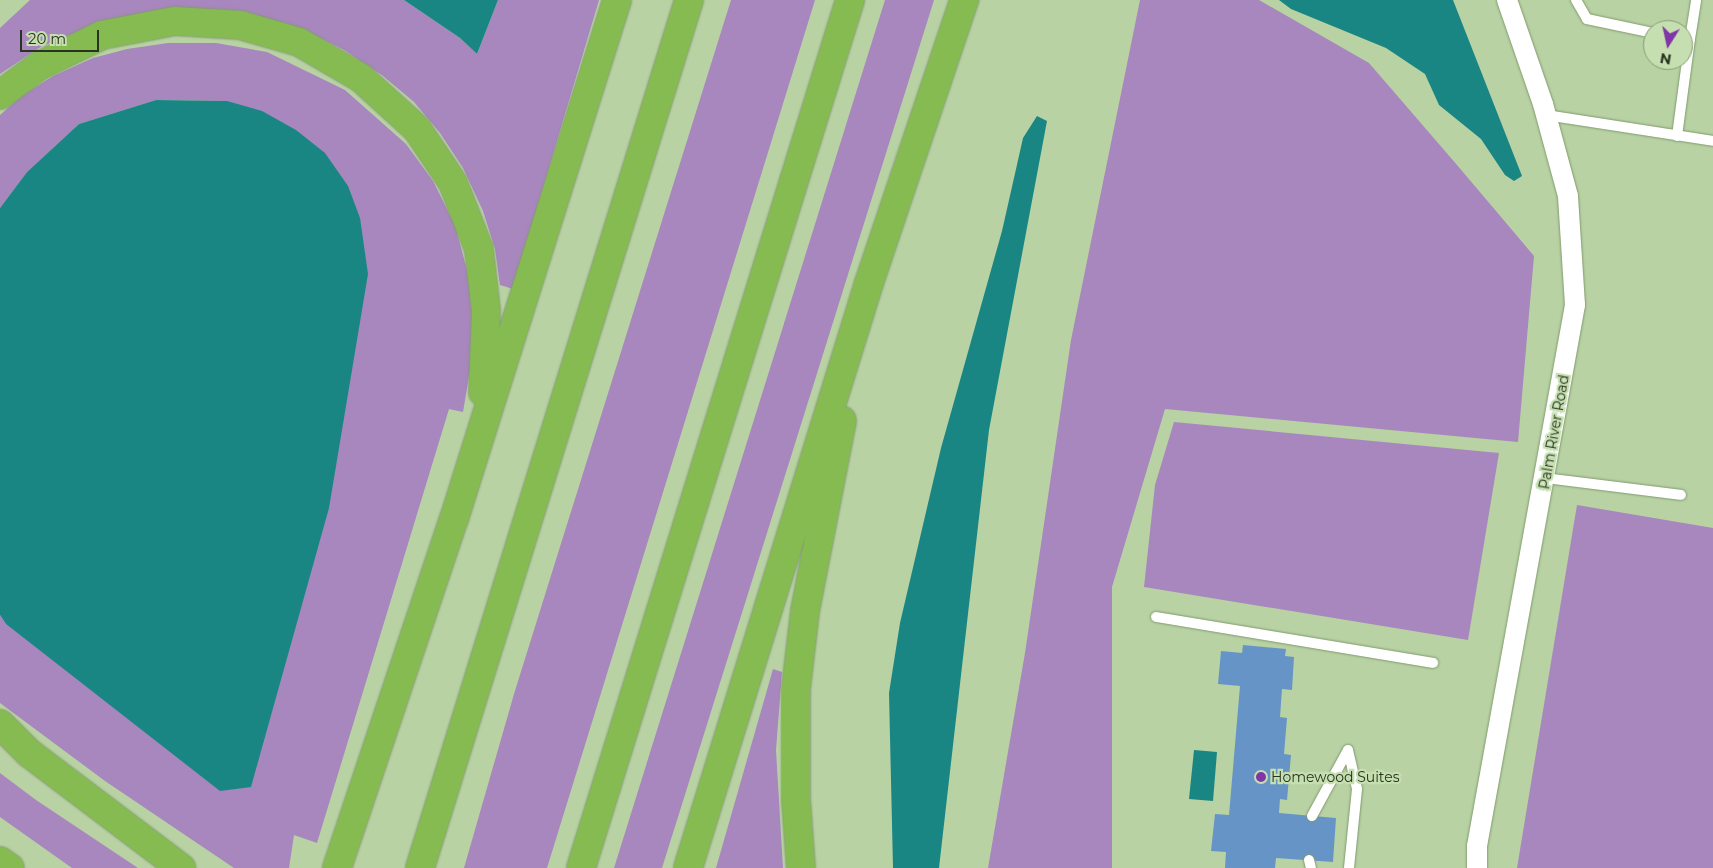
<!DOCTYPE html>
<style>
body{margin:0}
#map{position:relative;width:1713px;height:868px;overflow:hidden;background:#b8d2a4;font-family:Montserrat,sans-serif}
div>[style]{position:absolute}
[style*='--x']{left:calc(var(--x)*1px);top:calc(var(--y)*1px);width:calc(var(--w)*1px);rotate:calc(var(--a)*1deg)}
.green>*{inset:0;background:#a886be}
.water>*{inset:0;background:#1a8683}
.building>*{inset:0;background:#6694c7}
.roads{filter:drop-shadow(0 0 1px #829b6e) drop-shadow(0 0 1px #829b6e)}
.lane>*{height:10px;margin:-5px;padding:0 5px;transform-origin:5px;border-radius:5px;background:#fff}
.street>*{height:20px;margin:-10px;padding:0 10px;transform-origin:10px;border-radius:10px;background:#fff}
.highway>*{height:28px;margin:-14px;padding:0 14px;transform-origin:14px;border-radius:14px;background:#86bb51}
.dots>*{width:14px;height:14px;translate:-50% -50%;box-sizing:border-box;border:2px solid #c5dfb0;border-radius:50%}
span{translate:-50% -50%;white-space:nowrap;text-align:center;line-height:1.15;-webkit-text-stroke:4.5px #c5dfb0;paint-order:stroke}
.street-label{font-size:14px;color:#293321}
.poi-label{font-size:14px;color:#293321}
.left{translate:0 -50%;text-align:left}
.north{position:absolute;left:1643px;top:20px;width:50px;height:50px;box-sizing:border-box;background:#c5dfb0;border:1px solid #879a77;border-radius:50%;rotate:190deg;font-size:14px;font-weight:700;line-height:20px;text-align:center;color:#293321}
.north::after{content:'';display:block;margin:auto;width:18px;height:22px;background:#8036a8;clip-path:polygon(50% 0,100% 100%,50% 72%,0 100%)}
.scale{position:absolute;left:20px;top:30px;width:79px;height:22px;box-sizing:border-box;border:2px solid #293321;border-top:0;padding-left:6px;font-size:15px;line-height:18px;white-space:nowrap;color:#293321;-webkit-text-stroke:4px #c5dfb0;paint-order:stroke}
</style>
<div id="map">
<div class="green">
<div style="clip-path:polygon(30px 0,404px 0,460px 38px,477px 54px,498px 0,599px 0,513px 289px,500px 285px,495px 249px,483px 211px,463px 168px,440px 133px,414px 102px,383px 76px,344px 50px,302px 29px,97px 24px,42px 46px,0 74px,0 28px)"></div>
<div style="clip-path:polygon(731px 0,815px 0,547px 868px,464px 868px,514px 694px)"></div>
<div style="clip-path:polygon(885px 0,934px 0,662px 868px,614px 868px)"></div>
<div style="clip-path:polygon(1140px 0,1259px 0,1369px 63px,1457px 165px,1534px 256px,1518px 442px,1165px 409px,1112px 587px,1112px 868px,988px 868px,1025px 653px,1071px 340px)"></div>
<div style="clip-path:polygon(168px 43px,216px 43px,267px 52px,345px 90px,406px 144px,433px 181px,455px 225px,467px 270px,473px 319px,470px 370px,463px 412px,449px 409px,317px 843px,294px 835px,289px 868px,234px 868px,105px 781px,0 703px,0 615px,6px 624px,227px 101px,156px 100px,79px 124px,27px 172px,0 208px,0 115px,20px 97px,53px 76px,93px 58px,127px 49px)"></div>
<div style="clip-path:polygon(1174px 422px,1499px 453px,1468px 640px,1144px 587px,1155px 485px)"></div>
<div style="clip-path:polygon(1577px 505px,1713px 528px,1713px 868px,1517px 868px)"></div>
<div style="clip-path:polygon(773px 669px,782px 672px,776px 750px,783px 868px,716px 868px)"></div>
<div style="clip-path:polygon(0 773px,36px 800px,138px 868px,72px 868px,0 817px)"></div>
</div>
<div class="water">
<div style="clip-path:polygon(404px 0,498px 0,477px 54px,460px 38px)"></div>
<div style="clip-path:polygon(1279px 0,1453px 0,1522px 176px,1514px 181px,1505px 175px,1481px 139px,1439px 105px,1425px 74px,1386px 48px,1291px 9px)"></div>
<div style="clip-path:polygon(156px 100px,227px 101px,262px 111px,296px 130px,325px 153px,348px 186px,360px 218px,368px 274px,329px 508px,251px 787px,220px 791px,6px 624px,0 615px,0 208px,27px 172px,79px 124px)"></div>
<div style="clip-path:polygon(1037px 116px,1047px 121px,989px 430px,939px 868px,893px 868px,889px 693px,900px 623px,941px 448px,1002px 231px,1023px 138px)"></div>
<div style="clip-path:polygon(1194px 750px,1217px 752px,1213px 801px,1189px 799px)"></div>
</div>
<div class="building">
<div style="clip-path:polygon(1243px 645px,1286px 649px,1285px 656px,1294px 657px,1292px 690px,1282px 689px,1280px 717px,1287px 718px,1284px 754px,1291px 755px,1287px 800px,1280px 799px,1279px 813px,1336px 818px,1333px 862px,1276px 858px,1275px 868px,1225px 868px,1226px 852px,1211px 851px,1215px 814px,1229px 815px,1240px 686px,1218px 684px,1221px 651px,1242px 653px)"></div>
</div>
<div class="roads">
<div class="lane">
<div style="--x:1576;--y:0;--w:22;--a:60"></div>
<div style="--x:1587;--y:19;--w:67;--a:12"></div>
<div style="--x:1690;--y:39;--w:39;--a:-81"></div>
<div style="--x:1546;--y:115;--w:169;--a:8.8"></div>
<div style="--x:1677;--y:136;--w:98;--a:-82.4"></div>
<div style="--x:1690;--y:39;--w:7;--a:-172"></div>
<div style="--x:1545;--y:478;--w:137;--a:7.1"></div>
<div style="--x:1156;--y:617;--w:281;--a:9.4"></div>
<div style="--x:1312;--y:816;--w:75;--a:-61.4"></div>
<div style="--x:1348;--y:750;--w:40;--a:77"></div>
<div style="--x:1357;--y:789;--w:79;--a:95.8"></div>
<div style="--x:1309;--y:860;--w:8;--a:76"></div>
</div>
<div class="street">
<div style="--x:1477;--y:868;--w:22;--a:-90"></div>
<div style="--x:1477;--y:846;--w:550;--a:-79.73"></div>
<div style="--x:1575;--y:305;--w:109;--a:-93.7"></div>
<div style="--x:1568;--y:196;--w:95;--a:-105.2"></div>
<div style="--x:1543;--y:104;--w:110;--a:-109.1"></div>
</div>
<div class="highway">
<div style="--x:0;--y:95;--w:49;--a:-36.6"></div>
<div style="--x:39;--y:66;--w:70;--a:-26.2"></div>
<div style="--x:102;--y:35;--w:74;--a:-10.9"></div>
<div style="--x:175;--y:21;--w:65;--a:3.5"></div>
<div style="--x:240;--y:25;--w:61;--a:16.1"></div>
<div style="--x:299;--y:42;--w:72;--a:30.1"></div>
<div style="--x:361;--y:78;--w:76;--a:42.3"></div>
<div style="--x:417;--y:129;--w:65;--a:56.3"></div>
<div style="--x:453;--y:183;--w:71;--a:68.5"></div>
<div style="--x:479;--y:249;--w:62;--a:83.6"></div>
<div style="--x:486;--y:311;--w:81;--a:92.1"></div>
<div style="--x:0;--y:724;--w:41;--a:45"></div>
<div style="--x:29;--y:753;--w:191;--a:37.1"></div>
<div style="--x:0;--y:861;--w:12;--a:35"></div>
<div style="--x:337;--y:868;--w:368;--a:-71.5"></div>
<div style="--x:454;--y:519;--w:544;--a:-72.56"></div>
<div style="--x:420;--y:868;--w:909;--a:-72.78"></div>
<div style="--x:581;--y:868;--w:909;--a:-72.78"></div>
<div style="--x:688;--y:868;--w:612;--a:-72.81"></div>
<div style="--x:869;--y:283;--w:299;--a:-71.4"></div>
<div style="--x:801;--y:868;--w:68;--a:-94.2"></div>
<div style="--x:796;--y:800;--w:112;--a:-90"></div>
<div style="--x:796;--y:688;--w:78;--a:-83.3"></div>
<div style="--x:805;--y:611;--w:194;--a:-79"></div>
</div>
</div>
<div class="dots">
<div style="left:1261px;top:777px;background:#8036a8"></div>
</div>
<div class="street-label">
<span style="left:1554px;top:432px;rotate:-80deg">Palm River Road</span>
</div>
<div class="poi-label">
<span class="left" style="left:1271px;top:777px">Homewood Suites</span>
</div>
<div class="north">N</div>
<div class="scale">20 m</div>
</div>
